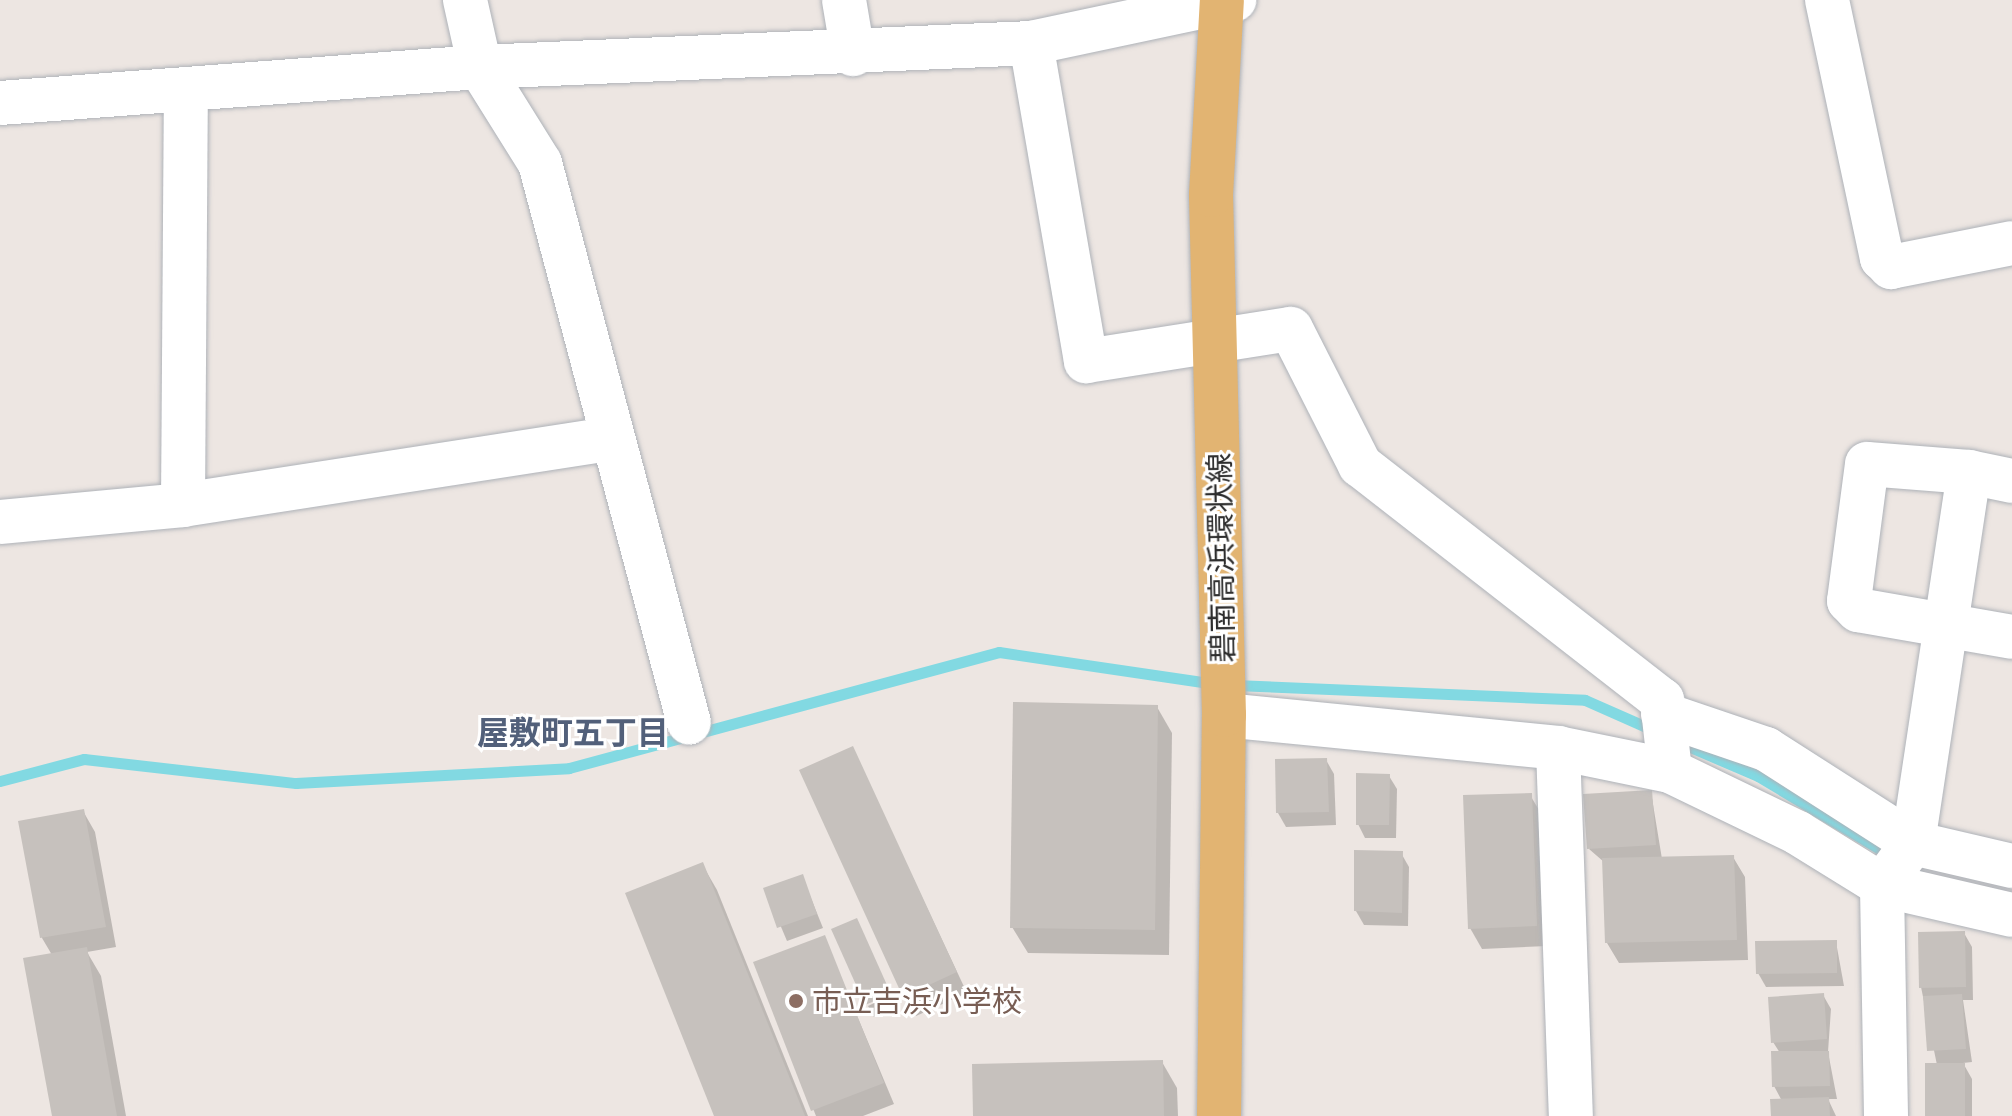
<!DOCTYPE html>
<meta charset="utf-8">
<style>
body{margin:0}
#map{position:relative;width:2012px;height:1116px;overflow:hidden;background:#ede6e2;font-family:"PT Sans Narrow","Noto Sans JP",sans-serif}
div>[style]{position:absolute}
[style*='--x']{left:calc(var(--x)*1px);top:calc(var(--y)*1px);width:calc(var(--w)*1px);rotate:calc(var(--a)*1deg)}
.shadow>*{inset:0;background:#0003}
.stream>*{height:11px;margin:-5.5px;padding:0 5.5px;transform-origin:5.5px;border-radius:5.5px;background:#82d9e2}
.building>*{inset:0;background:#c6c1bd}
.roads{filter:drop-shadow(0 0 2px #aeb2b8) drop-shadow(0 0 2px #aeb2b8)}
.minor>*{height:44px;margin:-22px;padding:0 22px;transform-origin:22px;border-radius:22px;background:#fff}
.major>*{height:44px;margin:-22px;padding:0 22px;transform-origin:22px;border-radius:22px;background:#e2b472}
.dots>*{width:22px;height:22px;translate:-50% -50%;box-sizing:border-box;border:4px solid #fff;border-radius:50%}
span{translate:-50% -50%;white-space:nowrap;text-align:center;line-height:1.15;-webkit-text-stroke:6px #fff;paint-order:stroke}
.street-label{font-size:30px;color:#2d2d2d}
.education-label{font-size:30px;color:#785e54}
.left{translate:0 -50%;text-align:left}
.neighbourhood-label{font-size:32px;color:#52607a;font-weight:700}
</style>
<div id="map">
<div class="shadow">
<div style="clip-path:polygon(1157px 707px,1172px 733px,1169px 955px,1028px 953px,1012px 927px)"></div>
<div style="clip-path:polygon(852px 748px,967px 993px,916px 1016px,801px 771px)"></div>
<div style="clip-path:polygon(1326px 760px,1334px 774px,1336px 825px,1286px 827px,1278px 813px)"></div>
<div style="clip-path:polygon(1389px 776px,1397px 789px,1396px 838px,1365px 838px,1358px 824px)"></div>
<div style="clip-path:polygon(1651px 792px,1662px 859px,1733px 857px,1745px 877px,1748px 960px,1619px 963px,1607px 943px,1604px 862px,1589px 849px)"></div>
<div style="clip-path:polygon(1530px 795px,1542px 815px,1547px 946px,1482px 949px,1470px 928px)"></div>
<div style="clip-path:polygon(83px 811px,95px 832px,116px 947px,87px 952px,101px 976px,126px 1116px,54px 1116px,52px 955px,42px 938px,20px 823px)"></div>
<div style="clip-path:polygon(1401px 853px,1409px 867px,1408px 926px,1364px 925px,1356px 911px)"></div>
<div style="clip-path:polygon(702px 864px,717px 890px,808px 1116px,716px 1116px)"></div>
<div style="clip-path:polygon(802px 876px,823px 928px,787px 941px,765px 889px)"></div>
<div style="clip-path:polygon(1964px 933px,1972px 947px,1973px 1000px,1963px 1000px,1972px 1062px,1963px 1063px,1972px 1079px,1972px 1116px,1927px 1116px,1937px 1065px,1921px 987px)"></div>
<div style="clip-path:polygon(824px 937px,894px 1104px,863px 1116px,816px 1116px,756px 963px)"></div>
<div style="clip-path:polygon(1836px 942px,1844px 986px,1766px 987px,1758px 973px)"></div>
<div style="clip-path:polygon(891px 995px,897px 1008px,874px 1017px,868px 1006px)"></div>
<div style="clip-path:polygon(1823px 995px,1831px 1009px,1828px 1052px,1837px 1099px,1828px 1099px,1836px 1116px,1773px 1116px,1782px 1101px,1774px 1086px,1780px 1053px,1773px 1042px)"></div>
<div style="clip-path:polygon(1162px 1062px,1177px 1088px,1178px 1116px,975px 1116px)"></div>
</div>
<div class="stream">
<div style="--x:1234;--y:685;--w:351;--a:2.4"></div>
<div style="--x:1585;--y:700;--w:74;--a:23.8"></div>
<div style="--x:1676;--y:741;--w:89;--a:23.1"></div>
<div style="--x:1758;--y:776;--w:157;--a:31"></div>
<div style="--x:0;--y:781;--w:87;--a:-14.7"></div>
<div style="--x:84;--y:759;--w:213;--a:6.5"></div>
<div style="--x:296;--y:783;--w:273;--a:-3.1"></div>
<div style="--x:569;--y:768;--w:445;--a:-15.1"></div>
<div style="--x:999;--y:652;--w:219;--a:8.4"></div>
</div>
<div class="building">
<div style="clip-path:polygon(1013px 702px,1158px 705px,1155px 930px,1010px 928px)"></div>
<div style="clip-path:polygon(853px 746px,957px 972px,903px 997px,799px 770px)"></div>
<div style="clip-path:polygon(1327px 758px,1329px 812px,1276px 813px,1275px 759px)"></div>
<div style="clip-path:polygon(1356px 773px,1390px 774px,1389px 825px,1356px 825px)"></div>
<div style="clip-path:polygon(1652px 790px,1656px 845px,1587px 849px,1583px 794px)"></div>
<div style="clip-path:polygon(1532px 793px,1537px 926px,1468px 929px,1463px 795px)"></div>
<div style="clip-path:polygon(84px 809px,106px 927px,40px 938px,18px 821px)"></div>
<div style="clip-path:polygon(1354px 850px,1403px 851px,1402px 913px,1354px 911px)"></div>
<div style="clip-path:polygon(1734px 855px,1737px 940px,1605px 943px,1602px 858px)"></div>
<div style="clip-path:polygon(703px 862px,805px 1116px,714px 1116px,625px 893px)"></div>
<div style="clip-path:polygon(803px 874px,817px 914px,777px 928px,763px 888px)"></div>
<div style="clip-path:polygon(857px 918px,891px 994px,865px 1005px,831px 929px)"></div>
<div style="clip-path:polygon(1965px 931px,1966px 987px,1919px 988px,1918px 932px)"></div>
<div style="clip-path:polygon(825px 935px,884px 1083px,811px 1111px,753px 962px)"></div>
<div style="clip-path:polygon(1837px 940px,1837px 973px,1756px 974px,1755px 941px)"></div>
<div style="clip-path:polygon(87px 947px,117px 1116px,52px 1116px,23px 958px)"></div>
<div style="clip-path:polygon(1824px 993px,1827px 1039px,1771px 1043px,1768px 997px)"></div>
<div style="clip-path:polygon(1962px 994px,1966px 1049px,1927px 1051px,1923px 996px)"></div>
<div style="clip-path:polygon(1771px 1051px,1829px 1051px,1830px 1086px,1772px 1087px)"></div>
<div style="clip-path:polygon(1163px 1060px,1164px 1116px,973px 1116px,972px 1064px)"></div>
<div style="clip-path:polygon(1925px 1063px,1965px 1063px,1965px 1116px,1925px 1116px)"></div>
<div style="clip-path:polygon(1829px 1097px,1830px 1116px,1771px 1116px,1770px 1099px)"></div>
</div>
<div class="roads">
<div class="minor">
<div style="--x:465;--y:0;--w:69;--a:77.4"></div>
<div style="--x:480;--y:67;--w:113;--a:58"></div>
<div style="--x:540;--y:163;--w:579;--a:75.1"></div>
<div style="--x:844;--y:0;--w:55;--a:80.5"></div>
<div style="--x:1827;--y:0;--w:264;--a:78"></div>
<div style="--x:1882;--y:258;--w:13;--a:45"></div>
<div style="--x:1891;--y:267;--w:123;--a:-11.2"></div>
<div style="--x:1031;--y:43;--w:323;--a:80.2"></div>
<div style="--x:1086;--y:361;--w:207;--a:-8.9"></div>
<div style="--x:1291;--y:329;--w:153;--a:63.1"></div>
<div style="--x:1360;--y:465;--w:383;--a:37.9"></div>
<div style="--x:1662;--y:700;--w:71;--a:83.6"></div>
<div style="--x:0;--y:103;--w:481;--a:-4.3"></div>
<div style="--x:480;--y:67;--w:552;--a:-2.49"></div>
<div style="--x:1031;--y:43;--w:208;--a:-12"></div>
<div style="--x:1969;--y:472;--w:102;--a:-175.5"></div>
<div style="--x:1867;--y:464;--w:138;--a:97.5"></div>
<div style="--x:1849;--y:601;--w:13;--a:45"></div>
<div style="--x:1858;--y:610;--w:156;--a:9.9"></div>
<div style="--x:183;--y:505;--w:414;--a:-89.6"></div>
<div style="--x:0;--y:522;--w:184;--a:-5.3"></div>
<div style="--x:183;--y:505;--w:430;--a:-8.8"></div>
<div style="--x:1663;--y:714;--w:109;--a:18.8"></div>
<div style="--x:1766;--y:749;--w:174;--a:32.6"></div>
<div style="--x:1913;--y:843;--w:102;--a:13.1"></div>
<div style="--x:1224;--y:715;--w:336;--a:5.6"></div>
<div style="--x:1558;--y:748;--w:114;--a:11.6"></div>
<div style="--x:1670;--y:771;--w:142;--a:25.8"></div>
<div style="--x:1798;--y:833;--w:99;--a:31.8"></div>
<div style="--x:1882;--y:885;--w:133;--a:13"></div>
<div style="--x:1558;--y:748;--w:368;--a:88"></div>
<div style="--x:1886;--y:1116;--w:231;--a:-91"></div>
<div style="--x:1882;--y:885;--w:52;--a:-53.6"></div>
<div style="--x:1913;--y:843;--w:375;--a:-81.4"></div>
<div style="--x:1969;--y:472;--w:44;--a:11.8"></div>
</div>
<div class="major">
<div style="--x:1219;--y:1116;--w:401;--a:-89.3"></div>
<div style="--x:1224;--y:715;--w:520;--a:-91.43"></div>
<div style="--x:1211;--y:195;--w:195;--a:-86.8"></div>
</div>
</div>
<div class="dots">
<div style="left:796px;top:1001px;background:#8d6e63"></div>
</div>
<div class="street-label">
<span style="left:1221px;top:558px;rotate:-91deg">碧南高浜環状線</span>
</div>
<div class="education-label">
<span class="left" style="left:812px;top:1001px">市立吉浜小学校</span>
</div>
<div class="neighbourhood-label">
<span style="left:573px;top:732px">屋敷町五丁目</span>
</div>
</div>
